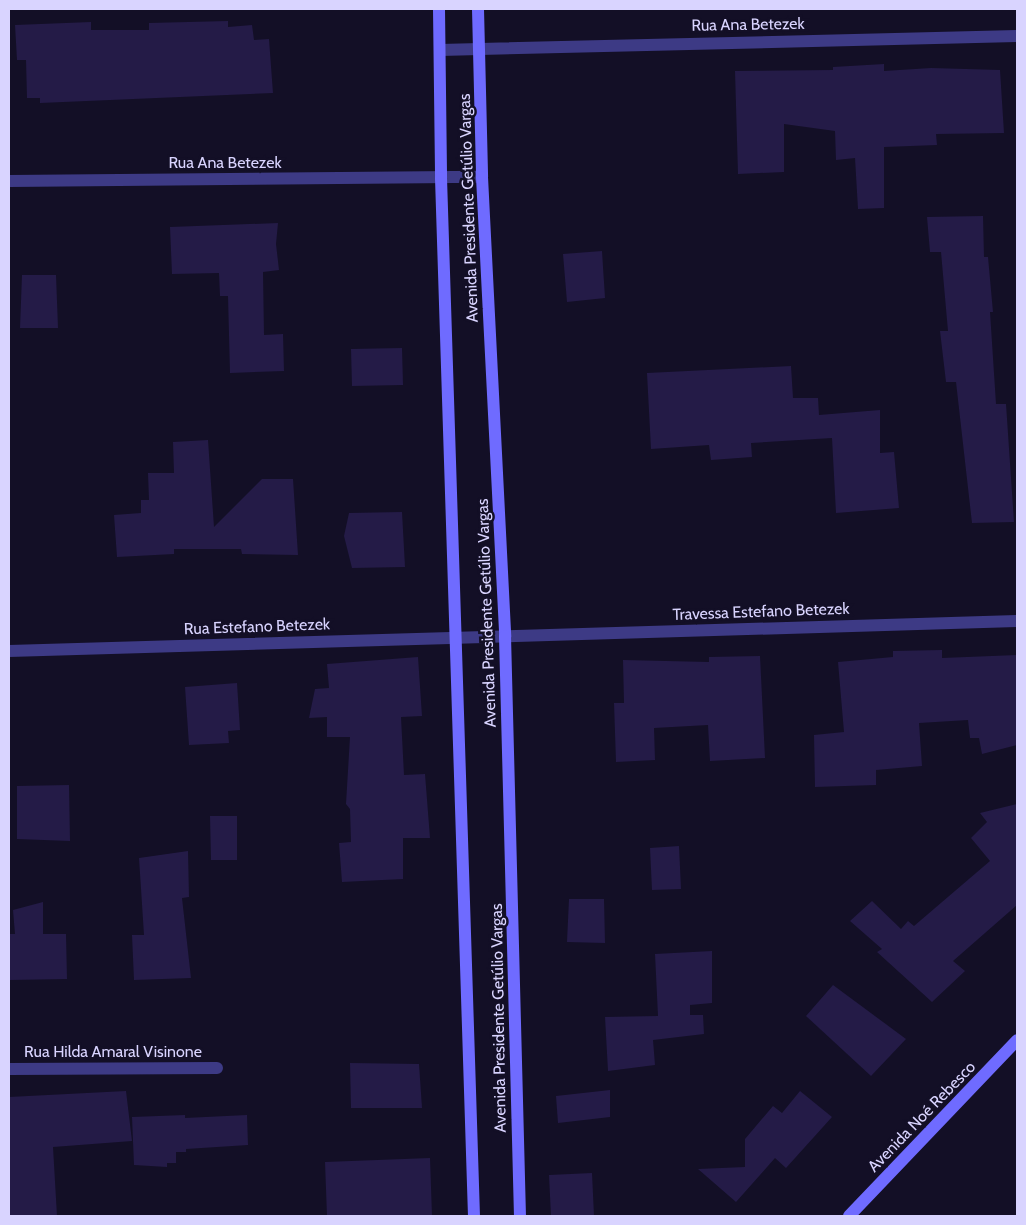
<!DOCTYPE html>
<meta charset="utf-8">
<style>
body{margin:0}
#map{position:relative;width:1026px;height:1225px;overflow:hidden;background:#130f26;font-family:Cabin,sans-serif}
div>[style]{position:absolute}
[style*='--x']{left:calc(var(--x)*1px);top:calc(var(--y)*1px);width:calc(var(--w)*1px);rotate:calc(var(--a)*1deg)}
.building>*{inset:0;background:#241b47}
.street>*{height:12px;margin:-6px;padding:0 6px;transform-origin:6px;border-radius:6px;background:#3d3a85}
.secondary>*{height:12px;margin:-6px;padding:0 6px;transform-origin:6px;border-radius:6px;background:#6f6bff}
span{translate:-50% -50%;white-space:nowrap;text-align:center;line-height:1.15;-webkit-text-stroke:5px #130f26;paint-order:stroke}
.street-label{font-size:16px;color:#d9d4ff}
.frame{position:absolute;inset:0;border:10px solid #d9d4ff;pointer-events:none}
</style>
<div id="map">
<div class="building">
<div style="clip-path:polygon(228px 21px,228px 27px,252px 25px,254px 40px,269px 39px,273px 93px,40px 103px,40px 98px,27px 98px,26px 60px,17px 60px,15px 25px,91px 22px,91px 30px,149px 30px,149px 23px)"></div>
<div style="clip-path:polygon(884px 64px,884px 71px,931px 68px,1000px 70px,1004px 133px,936px 134px,937px 145px,884px 147px,884px 208px,858px 209px,855px 158px,836px 160px,835px 131px,784px 124px,784px 172px,738px 174px,735px 71px,833px 70px,833px 67px)"></div>
<div style="clip-path:polygon(983px 216px,984px 257px,988px 257px,993px 312px,990px 312px,996px 404px,1006px 404px,1014px 522px,972px 523px,956px 382px,946px 382px,940px 331px,948px 331px,941px 252px,930px 252px,927px 217px)"></div>
<div style="clip-path:polygon(278px 223px,276px 244px,279px 270px,263px 272px,264px 335px,283px 334px,284px 371px,230px 373px,228px 296px,220px 296px,219px 273px,172px 274px,170px 227px)"></div>
<div style="clip-path:polygon(602px 251px,605px 298px,567px 302px,563px 254px)"></div>
<div style="clip-path:polygon(22px 275px,56px 275px,58px 328px,20px 328px)"></div>
<div style="clip-path:polygon(402px 348px,403px 385px,352px 386px,351px 349px)"></div>
<div style="clip-path:polygon(791px 366px,793px 398px,818px 398px,819px 415px,880px 410px,880px 453px,894px 452px,899px 508px,836px 513px,832px 438px,751px 443px,752px 457px,711px 460px,709px 445px,651px 449px,647px 373px)"></div>
<div style="clip-path:polygon(208px 440px,214px 527px,262px 479px,293px 479px,298px 555px,242px 554px,241px 549px,174px 549px,174px 554px,117px 557px,114px 515px,141px 513px,141px 500px,149px 500px,148px 473px,174px 473px,173px 442px)"></div>
<div style="clip-path:polygon(402px 512px,405px 567px,352px 568px,344px 536px,349px 513px)"></div>
<div style="clip-path:polygon(942px 650px,942px 658px,1017px 655px,1017px 745px,982px 754px,979px 738px,970px 738px,968px 720px,919px 723px,922px 766px,876px 770px,876px 785px,815px 787px,814px 735px,844px 732px,838px 662px,893px 657px,893px 651px)"></div>
<div style="clip-path:polygon(760px 656px,765px 758px,710px 761px,708px 725px,654px 728px,655px 760px,616px 762px,614px 703px,624px 703px,623px 660px,709px 662px,709px 657px)"></div>
<div style="clip-path:polygon(418px 657px,422px 716px,401px 717px,404px 775px,425px 774px,430px 838px,403px 838px,403px 879px,342px 882px,339px 843px,351px 842px,350px 809px,346px 804px,350px 737px,327px 737px,327px 717px,309px 718px,315px 689px,329px 688px,327px 664px)"></div>
<div style="clip-path:polygon(237px 683px,240px 730px,228px 731px,229px 743px,189px 745px,185px 687px)"></div>
<div style="clip-path:polygon(69px 785px,70px 841px,17px 839px,17px 786px)"></div>
<div style="clip-path:polygon(1017px 804px,1017px 905px,953px 961px,965px 971px,932px 1002px,877px 952px,882px 949px,850px 921px,872px 901px,901px 929px,908px 921px,914px 926px,990px 861px,971px 838px,987px 822px,980px 813px)"></div>
<div style="clip-path:polygon(210px 816px,237px 816px,237px 860px,211px 860px)"></div>
<div style="clip-path:polygon(679px 846px,681px 889px,652px 890px,650px 848px)"></div>
<div style="clip-path:polygon(188px 851px,189px 897px,182px 898px,191px 978px,134px 980px,132px 935px,144px 935px,139px 858px)"></div>
<div style="clip-path:polygon(569px 899px,604px 899px,605px 943px,567px 942px)"></div>
<div style="clip-path:polygon(43px 902px,43px 934px,66px 934px,67px 979px,9px 980px,10px 934px,15px 934px,13px 910px)"></div>
<div style="clip-path:polygon(712px 951px,712px 1003px,690px 1005px,690px 1015px,703px 1015px,704px 1034px,653px 1040px,655px 1065px,608px 1071px,605px 1017px,658px 1016px,655px 954px)"></div>
<div style="clip-path:polygon(833px 985px,906px 1039px,871px 1076px,806px 1016px)"></div>
<div style="clip-path:polygon(350px 1063px,419px 1064px,422px 1108px,351px 1108px)"></div>
<div style="clip-path:polygon(610px 1090px,610px 1117px,558px 1123px,556px 1096px)"></div>
<div style="clip-path:polygon(126px 1091px,132px 1141px,53px 1147px,57px 1216px,9px 1216px,9px 1097px)"></div>
<div style="clip-path:polygon(800px 1091px,832px 1117px,786px 1168px,775px 1158px,736px 1202px,698px 1169px,745px 1167px,745px 1139px,773px 1106px,782px 1113px)"></div>
<div style="clip-path:polygon(185px 1115px,185px 1118px,247px 1115px,248px 1145px,186px 1149px,186px 1152px,176px 1152px,176px 1163px,167px 1163px,167px 1167px,134px 1165px,132px 1117px)"></div>
<div style="clip-path:polygon(430px 1158px,432px 1216px,327px 1216px,325px 1162px)"></div>
<div style="clip-path:polygon(592px 1173px,594px 1216px,551px 1216px,549px 1175px)"></div>
</div>
<div class="street">
<div style="--x:440;--y:50;--w:577;--a:-1.39"></div>
<div style="--x:9;--y:181;--w:473;--a:-0.5"></div>
<div style="--x:9;--y:651;--w:1008;--a:-1.7"></div>
<div style="--x:9;--y:1069;--w:208;--a:-0.3"></div>
</div>
<div class="secondary">
<div style="--x:439;--y:9;--w:169;--a:89.3"></div>
<div style="--x:441;--y:178;--w:1039;--a:88.18"></div>
<div style="--x:478;--y:9;--w:168;--a:88.6"></div>
<div style="--x:482;--y:177;--w:460;--a:87.1"></div>
<div style="--x:505;--y:636;--w:580;--a:88.52"></div>
<div style="--x:849;--y:1216;--w:243;--a:-46.3"></div>
</div>
<div class="street-label">
<span style="left:748px;top:25px;rotate:-1deg">Rua Ana Betezek</span>
<span style="left:225px;top:163px">Rua Ana Betezek</span>
<span style="left:469px;top:208px;rotate:-92deg">Avenida Presidente Getúlio Vargas</span>
<span style="left:761px;top:612px;rotate:-2deg">Travessa Estefano Betezek</span>
<span style="left:487px;top:613px;rotate:-92deg">Avenida Presidente Getúlio Vargas</span>
<span style="left:257px;top:627px;rotate:-2deg">Rua Estefano Betezek</span>
<span style="left:499px;top:1018px;rotate:-91deg">Avenida Presidente Getúlio Vargas</span>
<span style="left:113px;top:1052px">Rua Hilda Amaral Visinone</span>
<span style="left:922px;top:1117px;rotate:-46deg">Avenida Noé Rebesco</span>
</div>
<div class="frame"></div>
</div>
